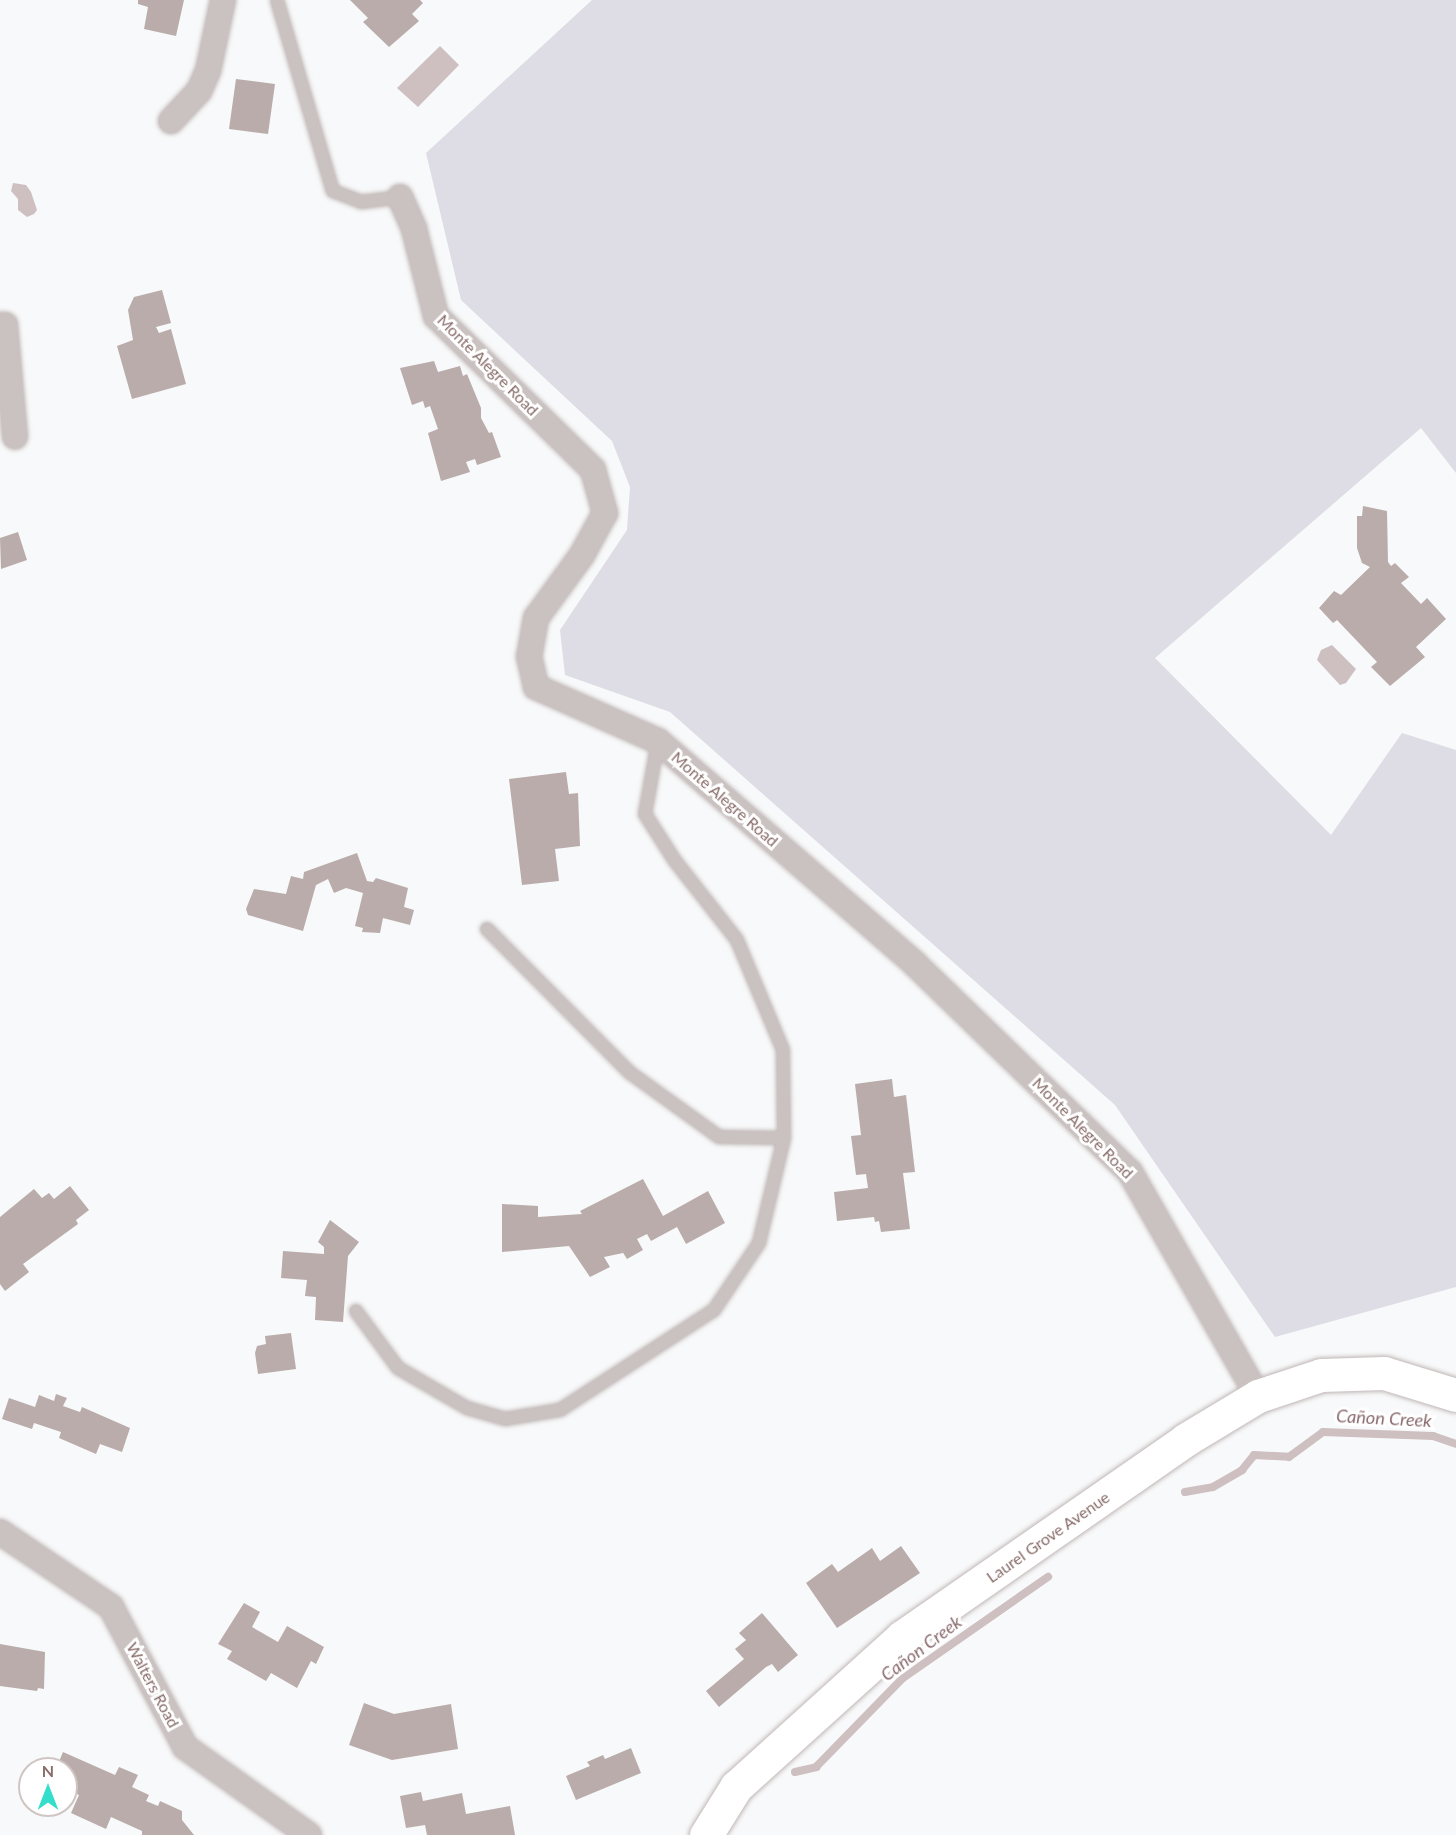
<!DOCTYPE html>
<meta charset="utf-8">
<style>
body{margin:0}
#map{position:relative;width:1456px;height:1835px;overflow:hidden;background:#f8f9fa;font-family:Lato,sans-serif}
div>[style]{position:absolute}
[style*='--x']{left:calc(var(--x)*1px);top:calc(var(--y)*1px);width:calc(var(--w)*1px);rotate:calc(var(--a)*1deg)}
.green>*{inset:0;background:#dedce4}
.water>*{inset:0;background:#cebfc1}
.stream>*{height:8px;margin:-4px;padding:0 4px;transform-origin:4px;border-radius:4px;background:#cebfc1}
.building>*{inset:0;background:#b9acaa}
.roads{filter:drop-shadow(0 0 2px #c0b7b6) drop-shadow(0 0 2px #c0b7b6)}
.lane>*{height:12px;margin:-6px;padding:0 6px;transform-origin:6px;border-radius:6px;background:#cac2c1}
.street>*{height:24px;margin:-12px;padding:0 12px;transform-origin:12px;border-radius:12px;background:#cac2c1}
.secondary>*{height:33px;margin:-16.5px;padding:0 16.5px;transform-origin:16.5px;border-radius:16.5px;background:#fff}
span{translate:-50% -50%;white-space:nowrap;text-align:center;line-height:1.15;-webkit-text-stroke:6px #fff;paint-order:stroke}
.street-label{font-size:16px;color:#886d6a}
.water-label{font-size:18px;color:#8a6b6e;font-style:italic}
.north{position:absolute;left:18px;top:1757px;width:60px;height:60px;box-sizing:border-box;background:#fff;border:2px solid #cfc5c3;border-radius:50%;rotate:0deg;font-size:16px;font-weight:700;line-height:24px;text-align:center;color:#886d6a}
.north::after{content:'';display:block;margin:auto;width:21px;height:27px;background:#34deca;clip-path:polygon(50% 0,100% 100%,50% 72%,0 100%)}
</style>
<div id="map">
<div class="green">
<div style="clip-path:polygon(592px 0,1456px 0,1456px 473px,1421px 428px,1155px 658px,1331px 835px,1402px 733px,1456px 750px,1456px 1287px,1275px 1337px,1115px 1105px,670px 712px,565px 675px,560px 630px,627px 530px,630px 487px,612px 441px,461px 300px,426px 153px)"></div>
</div>
<div class="water">
<div style="clip-path:polygon(440px 46px,459px 65px,418px 107px,397px 88px)"></div>
<div style="clip-path:polygon(13px 183px,26px 185px,31px 192px,37px 210px,34px 214px,27px 217px,18px 210px,18px 199px,11px 191px)"></div>
<div style="clip-path:polygon(1332px 645px,1356px 669px,1346px 683px,1340px 685px,1317px 660px,1321px 650px)"></div>
</div>
<div class="stream">
<div style="--x:1185;--y:1492;--w:28;--a:-10"></div>
<div style="--x:1213;--y:1487;--w:34;--a:-30"></div>
<div style="--x:1242;--y:1470;--w:19;--a:-51"></div>
<div style="--x:1254;--y:1455;--w:35;--a:3"></div>
<div style="--x:1289;--y:1457;--w:42;--a:-36.3"></div>
<div style="--x:1323;--y:1432;--w:110;--a:2.1"></div>
<div style="--x:1433;--y:1436;--w:24;--a:19"></div>
<div style="--x:795;--y:1772;--w:22;--a:-13"></div>
<div style="--x:816;--y:1767;--w:124;--a:-45.7"></div>
<div style="--x:903;--y:1678;--w:177;--a:-34.9"></div>
</div>
<div class="building">
<div style="clip-path:polygon(138px 0,184px 0,176px 36px,144px 29px,148px 7px,138px 4px)"></div>
<div style="clip-path:polygon(350px 0,420px 0,423px 3px,412px 14px,419px 21px,389px 47px,363px 22px,368px 18px)"></div>
<div style="clip-path:polygon(236px 79px,275px 84px,268px 134px,229px 129px)"></div>
<div style="clip-path:polygon(162px 290px,171px 323px,156px 327px,159px 333px,171px 329px,186px 384px,132px 399px,117px 346px,133px 340px,128px 310px,134px 297px)"></div>
<div style="clip-path:polygon(434px 361px,438px 372px,460px 366px,463px 376px,467px 374px,481px 408px,481px 418px,489px 433px,492px 432px,501px 457px,477px 465px,475px 459px,466px 462px,470px 472px,441px 481px,428px 433px,438px 429px,430px 406px,425px 408px,423px 401px,412px 405px,400px 368px)"></div>
<div style="clip-path:polygon(1363px 506px,1387px 511px,1388px 562px,1391px 566px,1395px 563px,1409px 577px,1401px 583px,1421px 604px,1427px 598px,1446px 619px,1416px 647px,1425px 657px,1390px 686px,1371px 667px,1377px 662px,1337px 620px,1333px 623px,1319px 608px,1334px 591px,1341px 595px,1370px 567px,1362px 563px,1357px 548px,1357px 516px,1362px 516px)"></div>
<div style="clip-path:polygon(18px 532px,27px 560px,1px 569px,0 538px)"></div>
<div style="clip-path:polygon(566px 772px,569px 794px,578px 793px,580px 846px,555px 849px,559px 881px,522px 885px,509px 779px)"></div>
<div style="clip-path:polygon(357px 853px,367px 881px,373px 882px,376px 878px,408px 888px,404px 907px,414px 910px,410px 925px,383px 918px,380px 933px,362px 932px,363px 928px,355px 926px,363px 893px,346px 888px,334px 893px,328px 879px,316px 885px,303px 931px,248px 915px,246px 909px,254px 889px,286px 894px,291px 876px,303px 879px,304px 872px)"></div>
<div style="clip-path:polygon(892px 1079px,894px 1097px,906px 1095px,915px 1172px,903px 1173px,910px 1229px,881px 1232px,879px 1221px,875px 1222px,874px 1217px,837px 1221px,834px 1192px,868px 1188px,866px 1174px,856px 1175px,851px 1136px,861px 1135px,855px 1084px)"></div>
<div style="clip-path:polygon(643px 1179px,663px 1216px,708px 1191px,725px 1223px,686px 1244px,677px 1227px,651px 1241px,647px 1234px,637px 1239px,643px 1250px,627px 1259px,620px 1248px,623px 1253px,604px 1257px,610px 1267px,590px 1277px,569px 1246px,502px 1252px,502px 1204px,538px 1206px,538px 1217px,582px 1214px,580px 1211px)"></div>
<div style="clip-path:polygon(70px 1186px,89px 1210px,76px 1220px,78px 1224px,23px 1264px,29px 1272px,5px 1291px,0 1284px,0 1217px,34px 1189px,42px 1198px,49px 1193px,54px 1199px)"></div>
<div style="clip-path:polygon(330px 1220px,359px 1242px,348px 1256px,343px 1322px,315px 1320px,316px 1297px,305px 1296px,307px 1280px,281px 1278px,283px 1251px,324px 1254px,324px 1247px,318px 1242px)"></div>
<div style="clip-path:polygon(291px 1333px,296px 1369px,258px 1374px,255px 1353px,257px 1346px,266px 1344px,265px 1336px)"></div>
<div style="clip-path:polygon(56px 1394px,67px 1398px,63px 1406px,80px 1412px,82px 1407px,130px 1428px,122px 1452px,100px 1444px,96px 1454px,59px 1438px,61px 1432px,34px 1423px,32px 1429px,2px 1419px,9px 1398px,35px 1407px,39px 1395px,54px 1401px)"></div>
<div style="clip-path:polygon(901px 1546px,920px 1573px,837px 1628px,806px 1583px,832px 1564px,838px 1572px,872px 1548px,880px 1561px)"></div>
<div style="clip-path:polygon(244px 1603px,260px 1612px,252px 1627px,278px 1642px,287px 1626px,324px 1647px,316px 1664px,311px 1661px,297px 1688px,271px 1673px,266px 1681px,227px 1659px,232px 1651px,218px 1644px)"></div>
<div style="clip-path:polygon(762px 1613px,798px 1655px,778px 1672px,772px 1664px,766px 1667px,719px 1707px,706px 1691px,744px 1659px,735px 1649px,746px 1640px,739px 1633px)"></div>
<div style="clip-path:polygon(0 1644px,45px 1652px,44px 1689px,38px 1688px,37px 1691px,0 1686px)"></div>
<div style="clip-path:polygon(364px 1703px,394px 1714px,451px 1704px,458px 1749px,392px 1760px,349px 1745px)"></div>
<div style="clip-path:polygon(631px 1748px,641px 1773px,576px 1800px,566px 1776px,590px 1766px,587px 1762px,603px 1755px,605px 1759px)"></div>
<div style="clip-path:polygon(63px 1752px,115px 1775px,119px 1767px,138px 1775px,132px 1787px,149px 1795px,146px 1801px,158px 1806px,160px 1801px,182px 1811px,182px 1820px,194px 1835px,142px 1835px,142px 1831px,111px 1817px,106px 1829px,71px 1813px,79px 1795px,68px 1790px,72px 1781px,66px 1778px,66px 1769px,56px 1769px)"></div>
<div style="clip-path:polygon(421px 1792px,423px 1801px,462px 1793px,466px 1814px,510px 1806px,515px 1835px,427px 1835px,425px 1825px,406px 1828px,400px 1796px)"></div>
</div>
<div class="roads">
<div class="lane">
<div style="--x:277;--y:0;--w:199;--a:73.7"></div>
<div style="--x:333;--y:191;--w:30;--a:21"></div>
<div style="--x:361;--y:202;--w:39;--a:-7"></div>
<div style="--x:487;--y:929;--w:202;--a:45.2"></div>
<div style="--x:629;--y:1072;--w:111;--a:35.8"></div>
<div style="--x:719;--y:1137;--w:65;--a:0.9"></div>
<div style="--x:356;--y:1311;--w:71;--a:53.6"></div>
<div style="--x:398;--y:1368;--w:80;--a:30.1"></div>
<div style="--x:467;--y:1408;--w:40;--a:16"></div>
<div style="--x:505;--y:1419;--w:56;--a:-9.3"></div>
<div style="--x:560;--y:1410;--w:184;--a:-33"></div>
<div style="--x:714;--y:1310;--w:81;--a:-56.1"></div>
<div style="--x:759;--y:1243;--w:108;--a:-76.6"></div>
<div style="--x:784;--y:1138;--w:88;--a:-90.7"></div>
<div style="--x:783;--y:1050;--w:119;--a:-112.7"></div>
<div style="--x:737;--y:940;--w:100;--a:-128.1"></div>
<div style="--x:675;--y:861;--w:56;--a:-122.6"></div>
<div style="--x:645;--y:814;--w:74;--a:-79.9"></div>
</div>
<div class="street">
<div style="--x:171;--y:121;--w:41;--a:-47"></div>
<div style="--x:199;--y:91;--w:22;--a:-66"></div>
<div style="--x:208;--y:71;--w:73;--a:-78.1"></div>
<div style="--x:400;--y:197;--w:35;--a:66"></div>
<div style="--x:414;--y:229;--w:90;--a:75.8"></div>
<div style="--x:436;--y:316;--w:220;--a:44.4"></div>
<div style="--x:593;--y:470;--w:45;--a:74.4"></div>
<div style="--x:605;--y:513;--w:48;--a:118.7"></div>
<div style="--x:582;--y:555;--w:78;--a:126.1"></div>
<div style="--x:536;--y:618;--w:39;--a:100"></div>
<div style="--x:529;--y:656;--w:32;--a:77"></div>
<div style="--x:536;--y:687;--w:133;--a:23.9"></div>
<div style="--x:658;--y:741;--w:340;--a:40.9"></div>
<div style="--x:915;--y:964;--w:299;--a:44.1"></div>
<div style="--x:1130;--y:1172;--w:258;--a:60.3"></div>
<div style="--x:0;--y:325;--w:5;--a:0"></div>
<div style="--x:5;--y:325;--w:112;--a:84.9"></div>
<div style="--x:0;--y:1532;--w:134;--a:34"></div>
<div style="--x:111;--y:1607;--w:158;--a:62.1"></div>
<div style="--x:185;--y:1747;--w:152;--a:35.4"></div>
</div>
<div class="secondary">
<div style="--x:706;--y:1835;--w:57;--a:-58"></div>
<div style="--x:736;--y:1787;--w:224;--a:-42.1"></div>
<div style="--x:902;--y:1637;--w:345;--a:-34.8"></div>
<div style="--x:1185;--y:1440;--w:85;--a:-31.1"></div>
<div style="--x:1258;--y:1396;--w:66;--a:-18.4"></div>
<div style="--x:1321;--y:1375;--w:63;--a:-1.8"></div>
<div style="--x:1384;--y:1373;--w:75;--a:17"></div>
</div>
</div>
<div class="street-label">
<span style="left:488px;top:365px;rotate:45deg">Monte Alegre Road</span>
<span style="left:725px;top:799px;rotate:41deg">Monte Alegre Road</span>
<span style="left:1083px;top:1128px;rotate:45deg">Monte Alegre Road</span>
<span style="left:1048px;top:1537px;rotate:-35deg">Laurel Grove Avenue</span>
<span style="left:153px;top:1685px;rotate:62deg">Walters Road</span>
</div>
<div class="water-label">
<span style="left:1384px;top:1418px;rotate:3deg">Cañon Creek</span>
<span style="left:921px;top:1648px;rotate:-37deg">Cañon Creek</span>
</div>
<div class="north">N</div>
</div>
